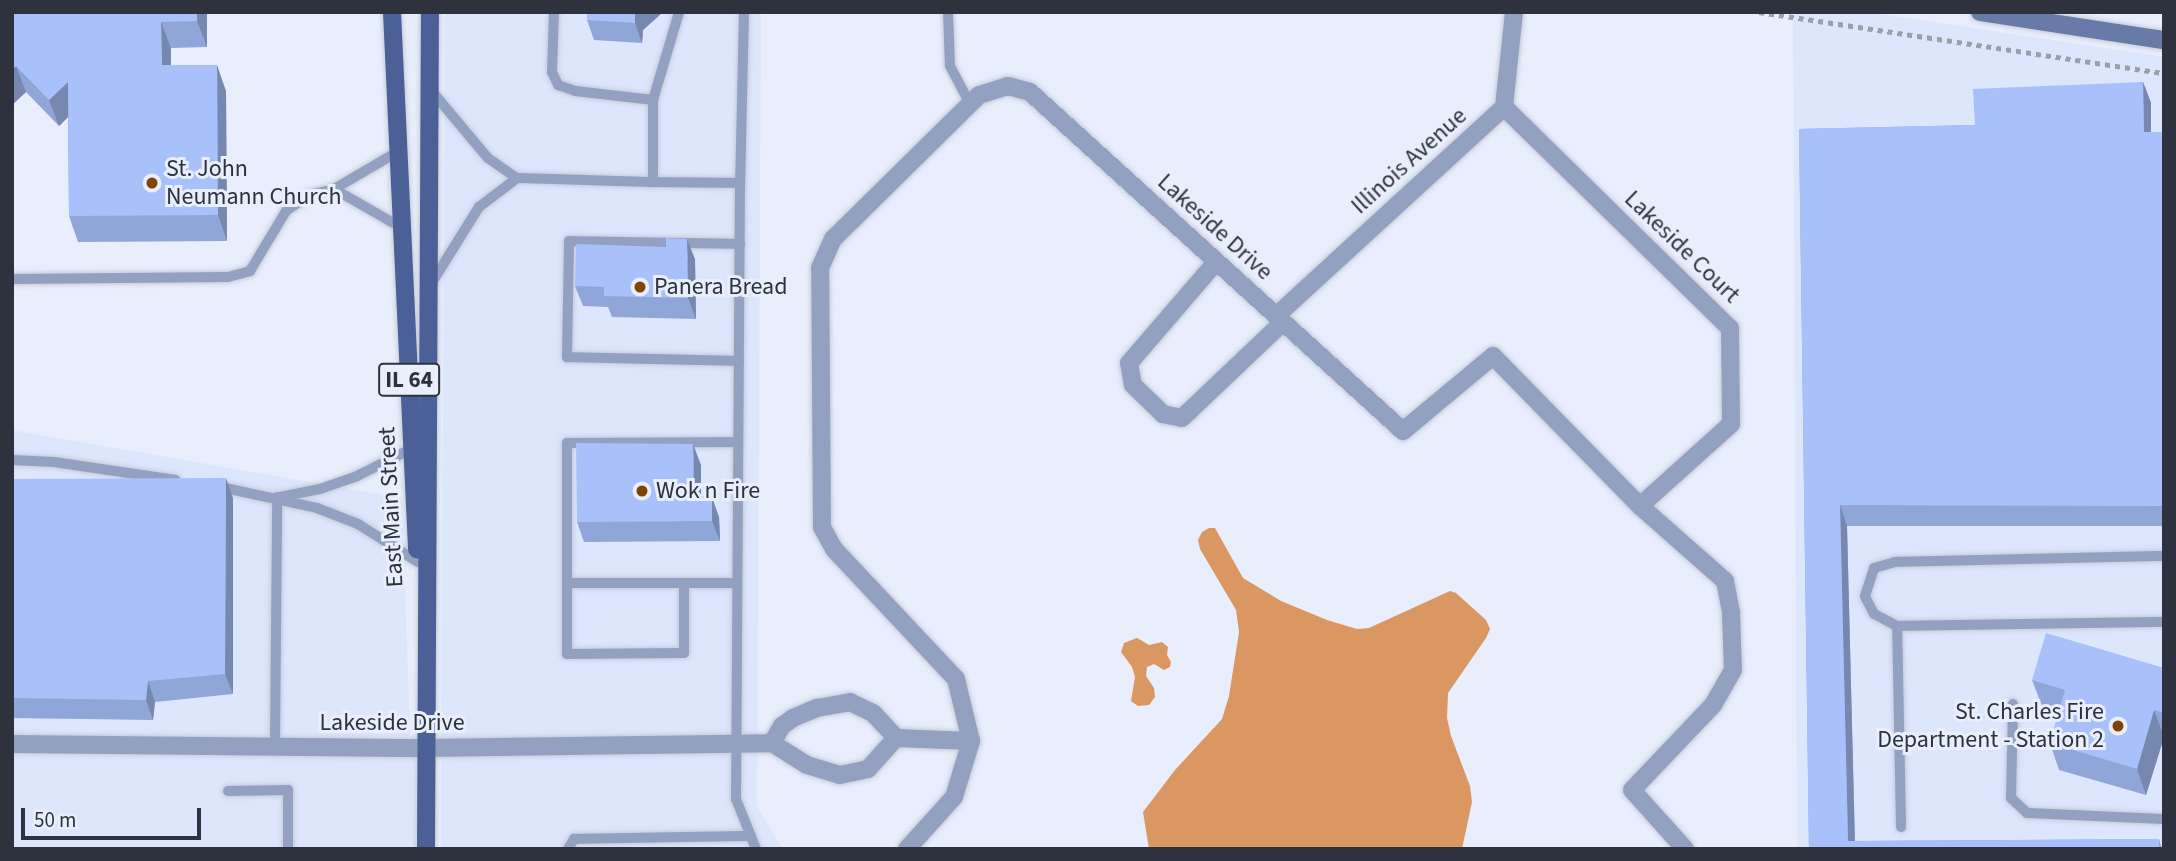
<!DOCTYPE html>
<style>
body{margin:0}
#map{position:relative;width:2176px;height:861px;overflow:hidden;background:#e8eefb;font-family:"Source Sans 3",sans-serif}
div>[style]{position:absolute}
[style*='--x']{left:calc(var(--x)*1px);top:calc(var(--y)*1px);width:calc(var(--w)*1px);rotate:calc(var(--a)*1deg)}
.built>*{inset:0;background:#dce6fd}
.water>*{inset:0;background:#db9762}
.path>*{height:4.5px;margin-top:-2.25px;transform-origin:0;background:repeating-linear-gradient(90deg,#9a9fac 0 5px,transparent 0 10px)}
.roads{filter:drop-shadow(0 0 2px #c6ccd9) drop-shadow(0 0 2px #c6ccd9)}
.lane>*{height:10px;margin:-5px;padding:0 5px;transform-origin:5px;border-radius:5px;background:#93a1c0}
.street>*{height:18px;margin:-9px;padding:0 9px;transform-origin:9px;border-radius:9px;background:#93a1c0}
.secondary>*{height:18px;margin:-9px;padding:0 9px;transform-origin:9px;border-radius:9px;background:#687ba8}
.primary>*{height:18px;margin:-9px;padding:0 9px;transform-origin:9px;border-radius:9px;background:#4a6096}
.wall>*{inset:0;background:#90a6d8}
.shaded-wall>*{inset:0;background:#7687b0}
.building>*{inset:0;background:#a8c1fb}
.dots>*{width:19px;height:19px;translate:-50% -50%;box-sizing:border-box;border:4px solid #e8eefb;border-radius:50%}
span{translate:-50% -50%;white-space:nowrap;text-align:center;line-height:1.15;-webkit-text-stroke:6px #e8eefb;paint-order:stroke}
.shield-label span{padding:2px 5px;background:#e8eefb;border:2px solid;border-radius:5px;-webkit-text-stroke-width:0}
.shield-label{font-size:23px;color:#2d323e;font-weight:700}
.street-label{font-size:24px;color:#2d323e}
.poi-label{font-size:24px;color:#2d323e}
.left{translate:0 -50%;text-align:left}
.right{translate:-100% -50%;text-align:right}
.frame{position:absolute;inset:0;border:14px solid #2d323e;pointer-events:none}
.scale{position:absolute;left:21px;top:808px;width:180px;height:32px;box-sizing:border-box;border:4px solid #2d323e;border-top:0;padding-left:9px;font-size:21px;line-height:24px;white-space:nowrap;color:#2d323e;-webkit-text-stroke:5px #e8eefb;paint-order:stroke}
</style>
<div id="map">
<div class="built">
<div style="clip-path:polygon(445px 12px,761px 12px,757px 807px,783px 849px,441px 849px)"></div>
<div style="clip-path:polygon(1793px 12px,1868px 12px,2164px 57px,2164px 849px,1797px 849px)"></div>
<div style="clip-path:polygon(12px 430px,402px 498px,410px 736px,12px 742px)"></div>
<div style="clip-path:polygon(12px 755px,416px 758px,416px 849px,12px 849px)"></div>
</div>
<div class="water">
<div style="clip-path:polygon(1209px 528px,1215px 528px,1243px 578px,1281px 601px,1327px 620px,1357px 629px,1369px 628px,1450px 591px,1456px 593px,1486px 620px,1490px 629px,1486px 638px,1448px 693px,1447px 718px,1451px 736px,1470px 786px,1472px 802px,1462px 849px,1149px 849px,1143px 812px,1175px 770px,1222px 719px,1229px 696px,1239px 632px,1236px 610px,1200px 549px,1198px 540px,1202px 532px)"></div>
<div style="clip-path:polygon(1137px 638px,1149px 645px,1162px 642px,1168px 647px,1167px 655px,1171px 662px,1170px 667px,1164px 670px,1154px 664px,1147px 667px,1146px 676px,1154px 688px,1155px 697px,1149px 705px,1138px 706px,1131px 701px,1135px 677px,1132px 667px,1121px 652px,1124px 643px)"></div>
</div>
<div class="path">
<div style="--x:1759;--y:12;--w:410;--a:8.6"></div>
</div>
<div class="roads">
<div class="lane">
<div style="--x:554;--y:12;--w:60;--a:91.9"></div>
<div style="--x:552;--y:72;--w:14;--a:65"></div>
<div style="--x:558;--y:85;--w:18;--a:19"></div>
<div style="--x:575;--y:91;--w:79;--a:6.6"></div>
<div style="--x:653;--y:100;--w:82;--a:90"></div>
<div style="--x:653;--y:182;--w:87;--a:0.7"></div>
<div style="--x:744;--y:12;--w:171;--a:91.3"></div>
<div style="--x:740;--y:183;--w:616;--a:90.37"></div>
<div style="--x:736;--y:799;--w:54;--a:68.2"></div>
<div style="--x:948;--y:12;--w:54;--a:87.9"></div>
<div style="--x:950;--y:66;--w:43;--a:62.2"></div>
<div style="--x:430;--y:89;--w:90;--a:50"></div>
<div style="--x:488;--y:158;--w:35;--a:35"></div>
<div style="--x:517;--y:178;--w:136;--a:1.7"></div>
<div style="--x:653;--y:100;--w:92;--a:-73.5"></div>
<div style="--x:334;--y:189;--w:78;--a:29.8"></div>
<div style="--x:12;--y:279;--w:216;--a:-0.5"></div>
<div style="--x:228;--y:277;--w:23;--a:-15"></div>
<div style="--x:250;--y:271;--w:70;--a:-59"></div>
<div style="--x:286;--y:211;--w:28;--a:-35"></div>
<div style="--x:309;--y:195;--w:26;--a:-13"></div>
<div style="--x:334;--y:189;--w:75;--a:-30.3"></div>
<div style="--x:431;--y:284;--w:91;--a:-58.1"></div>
<div style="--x:479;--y:207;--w:48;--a:-37.3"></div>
<div style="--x:739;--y:361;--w:172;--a:-178.7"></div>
<div style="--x:567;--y:357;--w:116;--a:-89"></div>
<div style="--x:569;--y:241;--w:171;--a:1"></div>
<div style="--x:12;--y:460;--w:42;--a:2.7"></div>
<div style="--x:54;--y:462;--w:123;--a:8.4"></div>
<div style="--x:216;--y:486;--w:103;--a:12.3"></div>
<div style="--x:317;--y:508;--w:44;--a:21.3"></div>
<div style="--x:358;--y:524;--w:71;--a:32.3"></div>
<div style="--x:280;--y:497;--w:41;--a:-11.3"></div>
<div style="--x:320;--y:489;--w:39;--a:-19"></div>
<div style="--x:357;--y:476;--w:63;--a:-26.6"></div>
<div style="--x:567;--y:583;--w:140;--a:-90"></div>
<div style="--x:567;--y:443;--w:171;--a:-0.3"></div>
<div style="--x:684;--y:583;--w:70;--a:90"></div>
<div style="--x:684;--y:653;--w:117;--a:179.5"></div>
<div style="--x:567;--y:654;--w:71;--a:-90"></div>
<div style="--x:567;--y:583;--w:170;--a:0"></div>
<div style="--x:1897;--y:626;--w:26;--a:-152"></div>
<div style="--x:1874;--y:614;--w:20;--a:-117"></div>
<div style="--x:1865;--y:596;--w:29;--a:-72"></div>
<div style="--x:1874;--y:568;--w:22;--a:-16"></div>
<div style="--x:1895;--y:562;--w:269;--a:-1.3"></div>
<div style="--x:2013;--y:704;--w:94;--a:91.2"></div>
<div style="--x:2011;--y:798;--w:22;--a:43"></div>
<div style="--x:2027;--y:813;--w:137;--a:2.5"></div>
<div style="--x:275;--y:747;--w:250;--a:-89.5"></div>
<div style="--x:228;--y:791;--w:60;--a:-1"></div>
<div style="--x:288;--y:790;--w:59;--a:90"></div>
<div style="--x:1901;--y:827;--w:201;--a:-91.1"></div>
<div style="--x:1897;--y:626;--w:267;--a:-0.9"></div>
<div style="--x:568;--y:849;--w:12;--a:-59"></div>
<div style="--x:574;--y:839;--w:177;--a:-1"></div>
</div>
<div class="street">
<div style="--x:1504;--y:107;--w:316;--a:44.4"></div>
<div style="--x:1730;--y:328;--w:96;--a:89.4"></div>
<div style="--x:1731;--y:424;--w:122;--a:138"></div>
<div style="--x:1216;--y:262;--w:133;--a:130.7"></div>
<div style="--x:1129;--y:363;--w:22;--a:80"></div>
<div style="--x:1133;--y:385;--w:42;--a:44"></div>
<div style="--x:1163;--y:414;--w:19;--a:12"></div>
<div style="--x:1182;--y:418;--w:139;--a:-43.5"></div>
<div style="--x:1276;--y:316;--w:309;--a:-42.5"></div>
<div style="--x:1504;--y:107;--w:96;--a:-84"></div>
<div style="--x:772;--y:743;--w:20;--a:-60"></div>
<div style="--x:782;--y:726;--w:14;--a:-36"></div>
<div style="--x:793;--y:718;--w:26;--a:-23"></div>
<div style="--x:817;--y:708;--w:34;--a:-10"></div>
<div style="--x:850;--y:702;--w:25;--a:26"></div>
<div style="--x:873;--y:713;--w:34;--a:47"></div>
<div style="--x:896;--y:738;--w:75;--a:2.3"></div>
<div style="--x:12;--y:744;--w:414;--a:0.6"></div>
<div style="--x:426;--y:748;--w:346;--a:-0.8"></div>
<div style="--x:772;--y:743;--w:41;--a:32.2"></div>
<div style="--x:807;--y:765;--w:34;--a:17"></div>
<div style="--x:840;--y:775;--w:29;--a:-12"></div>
<div style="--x:868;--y:769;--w:42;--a:-47.9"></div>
<div style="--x:907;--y:849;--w:70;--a:-47.9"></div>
<div style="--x:954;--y:797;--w:59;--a:-73.1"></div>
<div style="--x:971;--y:741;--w:64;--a:-103.6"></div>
<div style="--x:956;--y:679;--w:178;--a:-133.2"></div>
<div style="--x:834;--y:549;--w:25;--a:-119"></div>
<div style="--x:822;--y:527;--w:259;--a:-90.4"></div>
<div style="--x:820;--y:268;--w:32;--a:-66"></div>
<div style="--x:833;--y:239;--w:205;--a:-44.6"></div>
<div style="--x:979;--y:95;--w:30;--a:-17"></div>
<div style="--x:1008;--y:86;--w:23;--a:15"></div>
<div style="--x:1030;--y:92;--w:504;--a:42.27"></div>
<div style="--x:1403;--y:431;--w:117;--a:-39.8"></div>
<div style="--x:1493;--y:356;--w:210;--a:45.6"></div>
<div style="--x:1640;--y:506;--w:113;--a:41.4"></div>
<div style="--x:1725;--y:581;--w:33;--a:79"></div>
<div style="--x:1731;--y:613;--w:57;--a:88"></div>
<div style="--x:1733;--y:670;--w:40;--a:119.7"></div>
<div style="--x:1713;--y:705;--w:117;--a:133.6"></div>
<div style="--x:1632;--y:790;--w:79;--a:48.1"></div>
</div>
<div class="secondary">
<div style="--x:1980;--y:12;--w:186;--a:8.7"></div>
</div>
<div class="primary">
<div style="--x:392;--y:12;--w:538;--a:87.33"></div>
<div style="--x:426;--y:849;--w:837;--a:-89.73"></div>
</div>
</div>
<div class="wall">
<div style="clip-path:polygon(12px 12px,207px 12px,207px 47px,171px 48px,171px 65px,226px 91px,227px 241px,78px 242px,69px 216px,68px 117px,59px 126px,26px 92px,12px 105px)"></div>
<div style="clip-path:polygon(663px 12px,643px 30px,642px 43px,594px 40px,587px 20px)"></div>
<div style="clip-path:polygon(2143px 82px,2151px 103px,2151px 132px,2164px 132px,2164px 526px,1847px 526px,1855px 841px,2159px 839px,2162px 849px,1809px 849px,1799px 129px,1975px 125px)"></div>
<div style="clip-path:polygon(695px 259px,696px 319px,612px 317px,608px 307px,583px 306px,575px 286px)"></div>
<div style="clip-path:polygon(701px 465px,701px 496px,719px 517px,720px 541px,584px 542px,577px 522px)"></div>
<div style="clip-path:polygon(12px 479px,233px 498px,233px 694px,155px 702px,153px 720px,12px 718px)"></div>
<div style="clip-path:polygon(2164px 668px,2164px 737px,2146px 795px,2059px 770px,2050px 743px,2059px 711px,2042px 706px,2032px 680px)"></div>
</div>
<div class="shaded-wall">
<div style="clip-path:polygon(197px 12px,207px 12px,207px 47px,197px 21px)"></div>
<div style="clip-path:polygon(635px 12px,663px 12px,643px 30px,642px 43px,635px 23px)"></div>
<div style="clip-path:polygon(161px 22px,171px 48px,171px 91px,162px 65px)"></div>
<div style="clip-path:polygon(217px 65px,226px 91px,227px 241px,218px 215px)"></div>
<div style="clip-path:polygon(16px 66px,26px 92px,12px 105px,12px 70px)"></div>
<div style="clip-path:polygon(68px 82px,77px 108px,59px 126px,49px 100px)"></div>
<div style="clip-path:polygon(2143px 82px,2151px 103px,2151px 153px,2144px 132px)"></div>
<div style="clip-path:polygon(687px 239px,695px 259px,696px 319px,688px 298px)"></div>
<div style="clip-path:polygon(693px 444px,701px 465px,701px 517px,694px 496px)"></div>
<div style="clip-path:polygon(226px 478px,233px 498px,233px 694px,225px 674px)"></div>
<div style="clip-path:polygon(712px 497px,719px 517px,720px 541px,712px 521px)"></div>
<div style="clip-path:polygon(1840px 505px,1847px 526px,1855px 849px,1848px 841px)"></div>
<div style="clip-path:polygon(148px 681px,155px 702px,153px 720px,146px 700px)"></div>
<div style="clip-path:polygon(2154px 710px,2164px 737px,2146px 795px,2137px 769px)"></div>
</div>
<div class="building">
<div style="clip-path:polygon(12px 12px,197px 12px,197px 21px,161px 22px,162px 65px,217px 65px,218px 215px,69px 216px,68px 82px,49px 100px,16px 66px,12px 70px)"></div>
<div style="clip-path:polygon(587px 12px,635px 12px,635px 23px,587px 20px)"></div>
<div style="clip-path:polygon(2143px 82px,2144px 132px,2164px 132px,2164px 506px,1840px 505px,1848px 841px,2159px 839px,2159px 849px,1809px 849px,1799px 129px,1975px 125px,1973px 89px)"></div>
<div style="clip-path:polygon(666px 238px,687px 239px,688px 298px,604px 296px,604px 287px,575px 286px,576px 244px,666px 247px)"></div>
<div style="clip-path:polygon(576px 443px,693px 444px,694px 496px,712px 497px,712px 521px,577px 522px)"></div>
<div style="clip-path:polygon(226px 478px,225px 674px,148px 681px,146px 700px,12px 698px,12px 479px)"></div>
<div style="clip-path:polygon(2046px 633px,2164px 668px,2164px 713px,2154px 710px,2137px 769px,2050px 743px,2065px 690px,2032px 680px)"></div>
</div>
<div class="dots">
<div style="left:152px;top:183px;background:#814301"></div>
<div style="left:640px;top:287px;background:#814301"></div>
<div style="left:642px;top:491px;background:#814301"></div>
<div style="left:2118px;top:726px;background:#814301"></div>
</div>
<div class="shield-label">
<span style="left:409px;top:380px">IL 64</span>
</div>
<div class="street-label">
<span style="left:1409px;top:161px;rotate:-42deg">Illinois Avenue</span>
<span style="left:1215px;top:227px;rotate:42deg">Lakeside Drive</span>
<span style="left:1682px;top:247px;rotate:44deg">Lakeside Court</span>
<span style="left:391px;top:507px;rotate:-93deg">East Main Street</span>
<span style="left:392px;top:723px">Lakeside Drive</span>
</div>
<div class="poi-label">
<span class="left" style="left:166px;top:183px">St. John<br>Neumann Church</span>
<span class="left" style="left:654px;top:287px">Panera Bread</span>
<span class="left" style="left:656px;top:491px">Wok n Fire</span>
<span class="right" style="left:2104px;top:726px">St. Charles Fire<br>Department - Station 2</span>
</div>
<div class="frame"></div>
<div class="scale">50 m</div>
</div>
